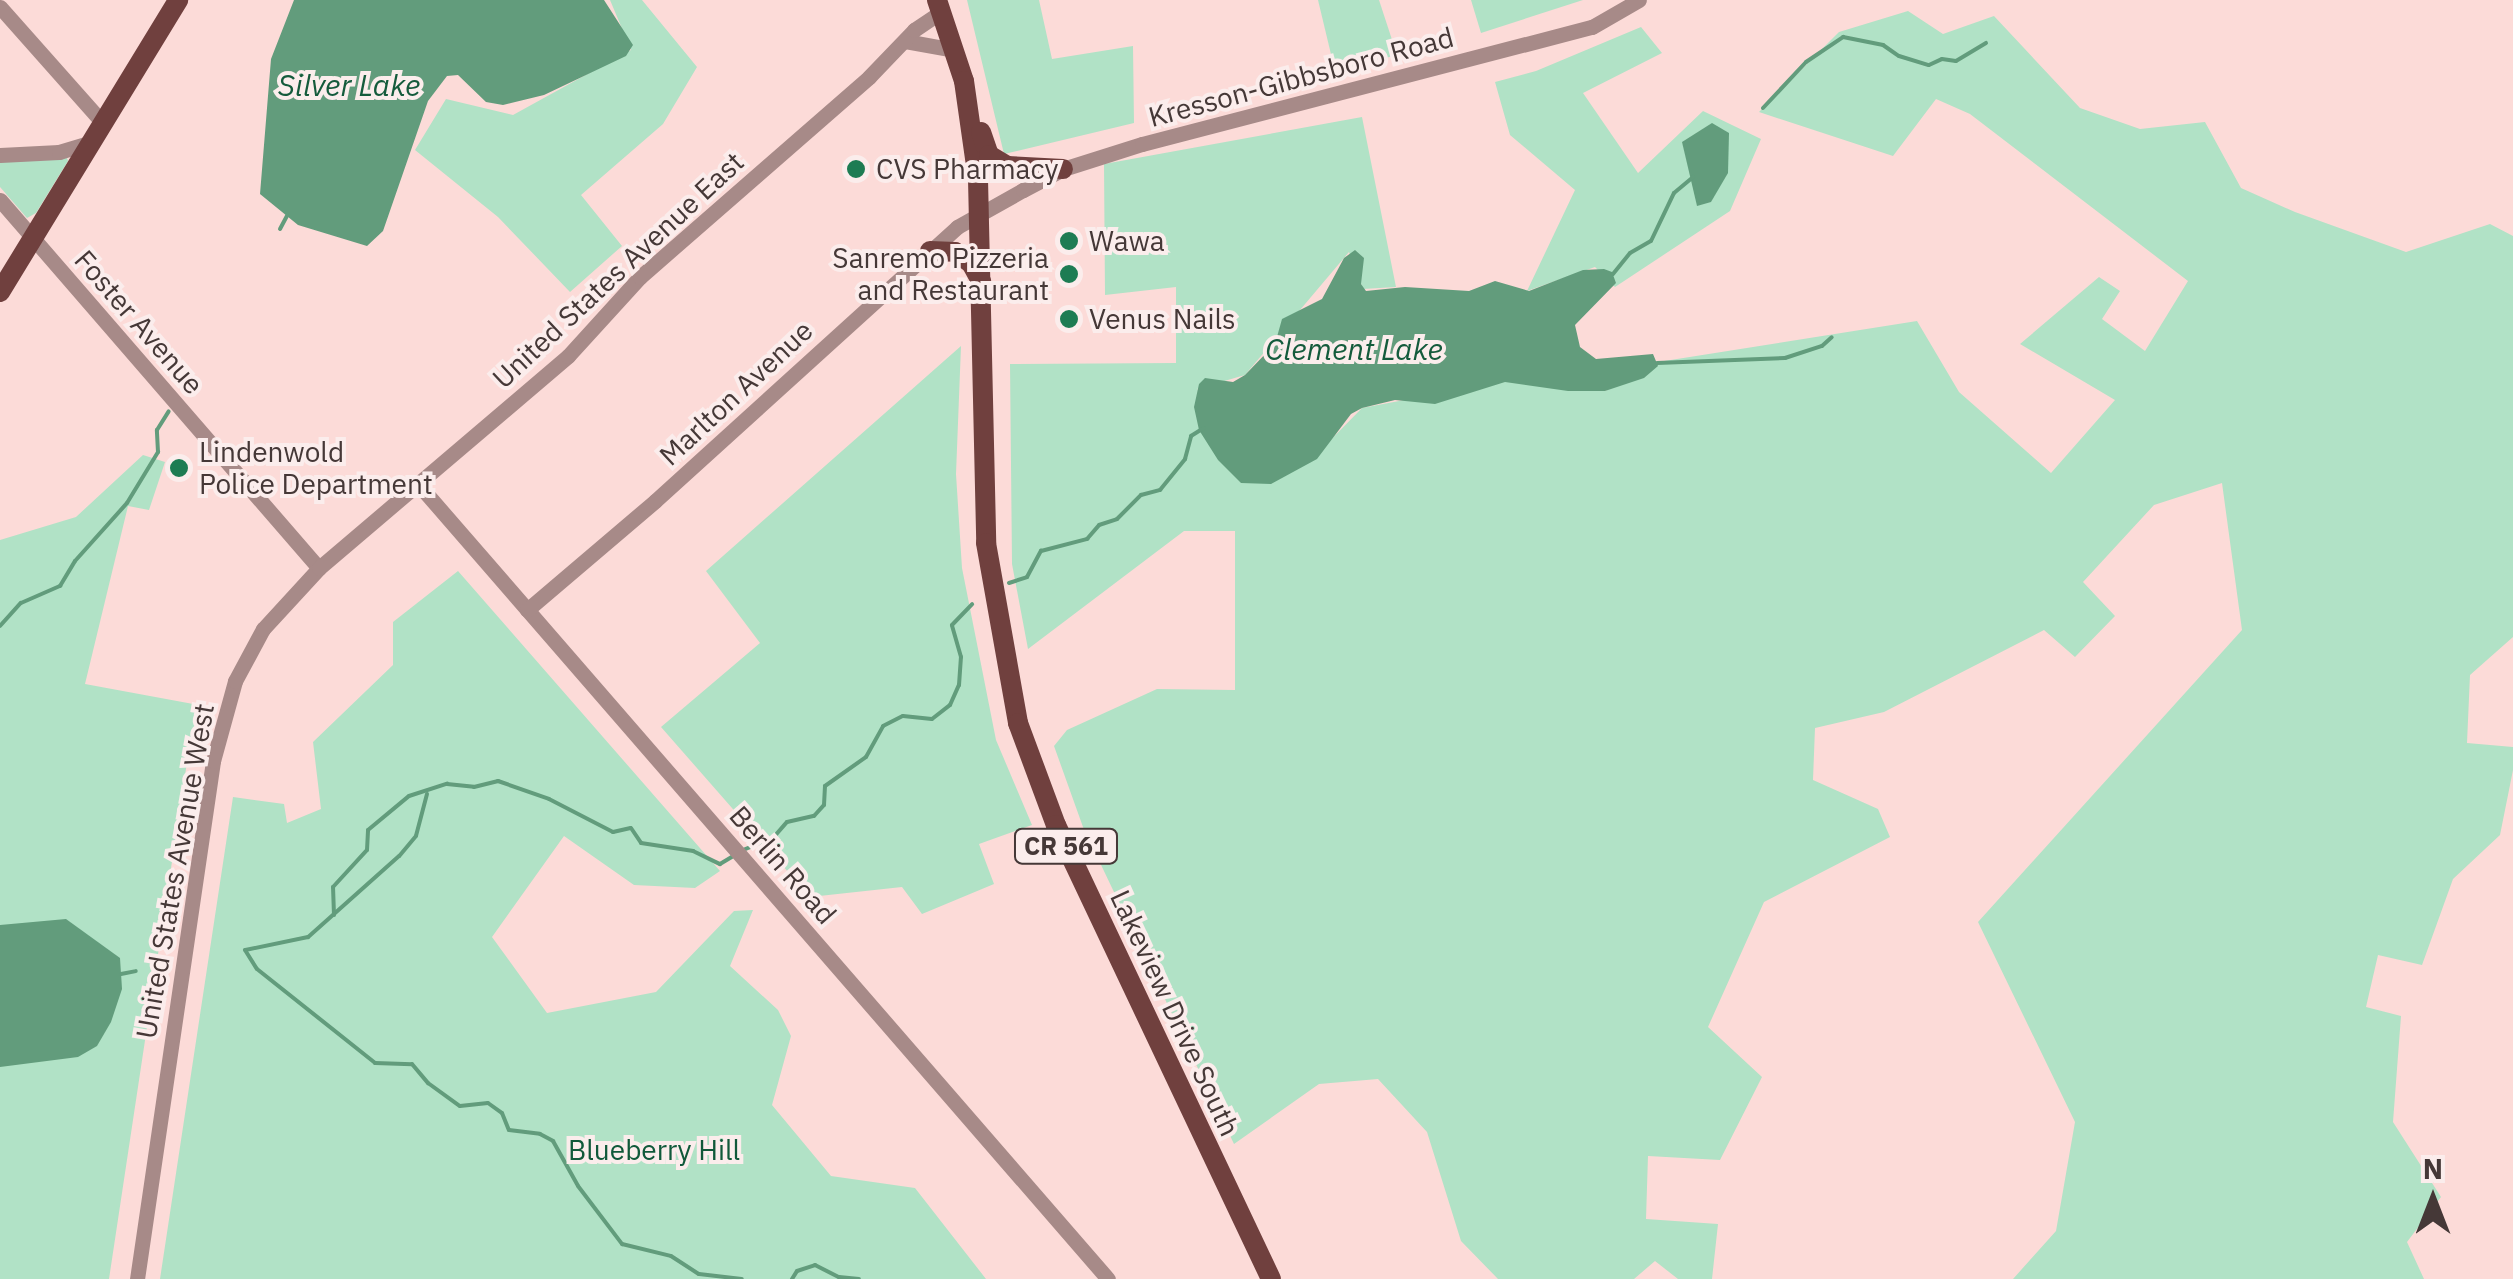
<!DOCTYPE html>
<style>
body{margin:0}
#map{position:relative;width:2513px;height:1279px;overflow:hidden;background:#fcdbd8;font-family:"IBM Plex Sans",sans-serif}
div>[style]{position:absolute}
[style*='--x']{left:calc(var(--x)*1px);top:calc(var(--y)*1px);width:calc(var(--w)*1px);rotate:calc(var(--a)*1deg)}
.green>*{inset:0;background:#b1e2c6}
.water>*{inset:0;background:#629c7c}
.stream>*{height:4px;margin:-2px;padding:0 2px;transform-origin:2px;border-radius:2px;background:#629c7c}
.minor>*{height:15px;margin:-7.5px;padding:0 7.5px;transform-origin:7.5px;border-radius:7.5px;background:#a78a88}
.major>*{height:20px;margin:-10px;padding:0 10px;transform-origin:10px;border-radius:10px;background:#70403e}
.dots>*{width:28px;height:28px;translate:-50% -50%;box-sizing:border-box;border:5px solid #fbedec;border-radius:50%}
span{translate:-50% -50%;white-space:nowrap;text-align:center;line-height:1.15;-webkit-text-stroke:8px #fbedec;paint-order:stroke}
.shield-label span{padding:2px 8px;background:#fbedec;border:2px solid;border-radius:8px;-webkit-text-stroke-width:0}
.shield-label{font-size:25px;color:#453837;font-weight:700}
.street-label{font-size:28px;color:#453837}
.poi-label{font-size:28px;color:#453837}
.left{translate:0 -50%;text-align:left}
.right{translate:-100% -50%;text-align:right}
.park-label{font-size:28px;color:#10593a}
.water-label{font-size:30px;color:#145b3c;font-style:italic}
.north{position:absolute;left:2383px;top:1149px;width:100px;height:100px;-webkit-text-stroke:8px #fbedec;paint-order:stroke;rotate:0deg;font-size:28px;font-weight:700;line-height:40px;text-align:center;color:#453837}
.north::after{content:'';display:block;margin:auto;width:35px;height:45px;background:#453837;clip-path:polygon(50% 0,100% 100%,50% 72%,0 100%)}
</style>
<div id="map">
<div class="green">
<div style="clip-path:polygon(610px 0,642px 0,697px 67px,663px 124px,581px 195px,622px 246px,570px 292px,498px 217px,415px 150px,446px 99px,513px 115px,631px 50px)"></div>
<div style="clip-path:polygon(967px 0,1039px 0,1052px 59px,1133px 46px,1134px 123px,1004px 154px)"></div>
<div style="clip-path:polygon(1318px 0,1379px 0,1397px 55px,1335px 71px)"></div>
<div style="clip-path:polygon(1471px 0,1583px 0,1481px 33px)"></div>
<div style="clip-path:polygon(1908px 11px,1943px 34px,1994px 16px,2080px 108px,2140px 129px,2205px 122px,2241px 188px,2295px 212px,2406px 252px,2490px 224px,2513px 236px,2513px 637px,2470px 675px,2467px 743px,2513px 747px,2513px 770px,2500px 835px,2453px 879px,2422px 965px,2378px 955px,2366px 1007px,2401px 1016px,2393px 1122px,2441px 1197px,2407px 1242px,2424px 1279px,2013px 1279px,2056px 1231px,2075px 1122px,1978px 922px,2242px 630px,2222px 483px,2154px 505px,2083px 582px,2115px 616px,2075px 657px,2044px 630px,1884px 712px,1815px 728px,1813px 780px,1878px 809px,1890px 837px,1764px 902px,1708px 1027px,1762px 1077px,1720px 1160px,1648px 1156px,1646px 1219px,1718px 1224px,1712px 1279px,1678px 1279px,1655px 1261px,1634px 1279px,1498px 1279px,1461px 1241px,1427px 1132px,1378px 1079px,1319px 1084px,1234px 1144px,1083px 827px,1054px 746px,1067px 730px,1157px 689px,1235px 690px,1235px 531px,1184px 531px,1028px 649px,1012px 564px,1010px 364px,1176px 363px,1176px 287px,1105px 295px,1104px 164px,1362px 117px,1396px 287px,1363px 289px,1349px 252px,1245px 375px,1197px 389px,1307px 464px,1362px 408px,1505px 381px,1605px 391px,1658px 362px,1917px 321px,1959px 392px,2051px 473px,2115px 400px,2020px 344px,2099px 277px,2120px 291px,2102px 319px,2145px 351px,2188px 281px,1970px 114px,1936px 99px,1893px 156px,1759px 112px,1839px 32px)"></div>
<div style="clip-path:polygon(1641px 27px,1662px 53px,1583px 93px,1638px 173px,1703px 111px,1761px 139px,1730px 211px,1615px 287px,1595px 267px,1527px 291px,1575px 190px,1510px 135px,1495px 82px,1536px 71px)"></div>
<div style="clip-path:polygon(66px 155px,68px 161px,36px 213px,27px 218px,0 187px,0 159px)"></div>
<div style="clip-path:polygon(961px 346px,956px 474px,962px 568px,996px 740px,1032px 825px,979px 844px,994px 884px,922px 914px,902px 887px,810px 897px,661px 727px,760px 643px,706px 571px)"></div>
<div style="clip-path:polygon(143px 455px,165px 462px,149px 510px,128px 506px,85px 684px,204px 706px,189px 749px,109px 1279px,0 1279px,0 540px,76px 517px)"></div>
<div style="clip-path:polygon(458px 571px,720px 871px,695px 888px,634px 885px,564px 836px,492px 937px,547px 1013px,656px 992px,734px 911px,753px 910px,730px 966px,778px 1010px,791px 1036px,772px 1105px,831px 1176px,915px 1188px,986px 1279px,160px 1279px,233px 797px,284px 804px,287px 823px,321px 809px,313px 742px,393px 665px,393px 622px)"></div>
</div>
<div class="water">
<div style="clip-path:polygon(294px 0,604px 0,633px 45px,626px 56px,544px 95px,503px 105px,486px 102px,458px 75px,447px 76px,428px 101px,383px 231px,367px 246px,298px 225px,260px 194px,271px 59px)"></div>
<div style="clip-path:polygon(1712px 123px,1729px 133px,1728px 173px,1711px 202px,1697px 206px,1682px 142px)"></div>
<div style="clip-path:polygon(1355px 250px,1364px 258px,1361px 284px,1366px 291px,1405px 287px,1469px 291px,1495px 281px,1529px 291px,1583px 270px,1604px 269px,1612px 272px,1616px 283px,1575px 325px,1580px 347px,1596px 359px,1653px 354px,1658px 366px,1644px 378px,1605px 391px,1568px 391px,1505px 382px,1435px 404px,1395px 400px,1362px 408px,1351px 414px,1317px 459px,1271px 484px,1241px 483px,1218px 460px,1199px 430px,1194px 407px,1199px 384px,1205px 378px,1233px 382px,1245px 375px,1275px 344px,1282px 319px,1322px 299px,1344px 258px)"></div>
<div style="clip-path:polygon(66px 919px,120px 958px,122px 989px,111px 1022px,97px 1046px,78px 1057px,0 1067px,0 925px)"></div>
</div>
<div class="stream">
<div style="--x:1763;--y:108;--w:63;--a:-46.9"></div>
<div style="--x:1806;--y:62;--w:45;--a:-34"></div>
<div style="--x:1843;--y:37;--w:41;--a:11.3"></div>
<div style="--x:1883;--y:45;--w:19;--a:35"></div>
<div style="--x:1899;--y:56;--w:31;--a:17"></div>
<div style="--x:1929;--y:65;--w:14;--a:-25"></div>
<div style="--x:1942;--y:59;--w:14;--a:8"></div>
<div style="--x:1956;--y:61;--w:35;--a:-31"></div>
<div style="--x:280;--y:229;--w:15;--a:-62"></div>
<div style="--x:1613;--y:274;--w:27;--a:-51"></div>
<div style="--x:1630;--y:253;--w:24;--a:-30"></div>
<div style="--x:1651;--y:241;--w:53;--a:-64.4"></div>
<div style="--x:1674;--y:193;--w:25;--a:-40"></div>
<div style="--x:1657;--y:363;--w:128;--a:-2.2"></div>
<div style="--x:1785;--y:358;--w:39;--a:-18"></div>
<div style="--x:1822;--y:346;--w:13;--a:-42"></div>
<div style="--x:1009;--y:583;--w:19;--a:-18"></div>
<div style="--x:1027;--y:577;--w:30;--a:-62"></div>
<div style="--x:1041;--y:551;--w:48;--a:-14.6"></div>
<div style="--x:1087;--y:539;--w:18;--a:-49"></div>
<div style="--x:1099;--y:525;--w:19;--a:-18"></div>
<div style="--x:1117;--y:519;--w:34;--a:-45"></div>
<div style="--x:1141;--y:495;--w:20;--a:-15"></div>
<div style="--x:1160;--y:490;--w:40;--a:-51"></div>
<div style="--x:1185;--y:459;--w:24;--a:-75"></div>
<div style="--x:1191;--y:436;--w:15;--a:-32"></div>
<div style="--x:0;--y:626;--w:31;--a:-48"></div>
<div style="--x:21;--y:603;--w:43;--a:-23.6"></div>
<div style="--x:60;--y:586;--w:29;--a:-59"></div>
<div style="--x:75;--y:561;--w:78;--a:-48.1"></div>
<div style="--x:127;--y:503;--w:60;--a:-58.7"></div>
<div style="--x:158;--y:452;--w:22;--a:-93"></div>
<div style="--x:157;--y:430;--w:22;--a:-58"></div>
<div style="--x:427;--y:794;--w:43;--a:104.7"></div>
<div style="--x:416;--y:836;--w:26;--a:130"></div>
<div style="--x:399;--y:856;--w:122;--a:138.3"></div>
<div style="--x:308;--y:937;--w:64;--a:168.3"></div>
<div style="--x:245;--y:950;--w:22;--a:58"></div>
<div style="--x:257;--y:969;--w:151;--a:38.5"></div>
<div style="--x:375;--y:1063;--w:37;--a:2"></div>
<div style="--x:412;--y:1064;--w:25;--a:50"></div>
<div style="--x:428;--y:1083;--w:39;--a:36"></div>
<div style="--x:460;--y:1106;--w:28;--a:-6"></div>
<div style="--x:488;--y:1103;--w:17;--a:36"></div>
<div style="--x:502;--y:1113;--w:18;--a:68"></div>
<div style="--x:509;--y:1130;--w:31;--a:7"></div>
<div style="--x:540;--y:1134;--w:15;--a:28"></div>
<div style="--x:553;--y:1141;--w:51;--a:60.9"></div>
<div style="--x:578;--y:1186;--w:73;--a:52.8"></div>
<div style="--x:622;--y:1244;--w:50;--a:13.8"></div>
<div style="--x:671;--y:1256;--w:33;--a:33"></div>
<div style="--x:699;--y:1274;--w:43;--a:6.6"></div>
<div style="--x:743;--y:850;--w:32;--a:-22"></div>
<div style="--x:773;--y:838;--w:21;--a:-49"></div>
<div style="--x:787;--y:822;--w:28;--a:-13"></div>
<div style="--x:814;--y:816;--w:15;--a:-48"></div>
<div style="--x:824;--y:805;--w:19;--a:-87"></div>
<div style="--x:825;--y:786;--w:50;--a:-35.3"></div>
<div style="--x:866;--y:757;--w:35;--a:-61"></div>
<div style="--x:883;--y:726;--w:22;--a:-27"></div>
<div style="--x:903;--y:716;--w:29;--a:6"></div>
<div style="--x:932;--y:719;--w:23;--a:-38"></div>
<div style="--x:950;--y:705;--w:22;--a:-66"></div>
<div style="--x:959;--y:685;--w:28;--a:-86"></div>
<div style="--x:961;--y:657;--w:33;--a:-106"></div>
<div style="--x:952;--y:625;--w:29;--a:-46"></div>
<div style="--x:334;--y:915;--w:28;--a:-92"></div>
<div style="--x:333;--y:887;--w:50;--a:-47.4"></div>
<div style="--x:367;--y:850;--w:20;--a:-87"></div>
<div style="--x:368;--y:830;--w:53;--a:-39.7"></div>
<div style="--x:409;--y:796;--w:40;--a:-18"></div>
<div style="--x:447;--y:784;--w:27;--a:6"></div>
<div style="--x:474;--y:787;--w:25;--a:-14"></div>
<div style="--x:498;--y:781;--w:54;--a:19.4"></div>
<div style="--x:549;--y:799;--w:72;--a:27.3"></div>
<div style="--x:613;--y:832;--w:18;--a:-13"></div>
<div style="--x:631;--y:828;--w:18;--a:56"></div>
<div style="--x:641;--y:843;--w:53;--a:8.7"></div>
<div style="--x:693;--y:851;--w:30;--a:26"></div>
<div style="--x:720;--y:864;--w:17;--a:-31"></div>
<div style="--x:121;--y:974;--w:15;--a:-11"></div>
<div style="--x:792;--y:1279;--w:9;--a:-58"></div>
<div style="--x:797;--y:1271;--w:19;--a:-18"></div>
<div style="--x:815;--y:1265;--w:27;--a:27"></div>
<div style="--x:839;--y:1277;--w:20;--a:6"></div>
</div>
<div class="minor">
<div style="--x:0;--y:7;--w:155;--a:48.4"></div>
<div style="--x:905;--y:41;--w:51;--a:10.2"></div>
<div style="--x:0;--y:155;--w:59;--a:-2.9"></div>
<div style="--x:59;--y:152;--w:34;--a:-17"></div>
<div style="--x:0;--y:200;--w:487;--a:49.1"></div>
<div style="--x:419;--y:485;--w:1051;--a:49.05"></div>
<div style="--x:527;--y:610;--w:168;--a:-40.4"></div>
<div style="--x:655;--y:501;--w:408;--a:-42.2"></div>
<div style="--x:957;--y:227;--w:76;--a:-29.3"></div>
<div style="--x:1023;--y:190;--w:45;--a:-27.7"></div>
<div style="--x:1063;--y:169;--w:83;--a:-17.6"></div>
<div style="--x:1142;--y:144;--w:465;--a:-14.6"></div>
<div style="--x:1592;--y:27;--w:54;--a:-29.9"></div>
<div style="--x:137;--y:1279;--w:524;--a:-81.65"></div>
<div style="--x:213;--y:761;--w:83;--a:-74.6"></div>
<div style="--x:235;--y:681;--w:59;--a:-61.7"></div>
<div style="--x:263;--y:629;--w:83;--a:-47.4"></div>
<div style="--x:319;--y:568;--w:327;--a:-40.4"></div>
<div style="--x:568;--y:356;--w:107;--a:-47.7"></div>
<div style="--x:640;--y:277;--w:304;--a:-41.1"></div>
<div style="--x:869;--y:77;--w:65;--a:-46.2"></div>
<div style="--x:914;--y:30;--w:32;--a:-34"></div>
</div>
<div class="major">
<div style="--x:937;--y:0;--w:85;--a:71.6"></div>
<div style="--x:964;--y:81;--w:99;--a:81.9"></div>
<div style="--x:978;--y:179;--w:364;--a:88.7"></div>
<div style="--x:986;--y:543;--w:183;--a:79.9"></div>
<div style="--x:1018;--y:723;--w:109;--a:69.6"></div>
<div style="--x:1056;--y:825;--w:502;--a:64.66"></div>
<div style="--x:981;--y:132;--w:24;--a:71"></div>
<div style="--x:989;--y:155;--w:21;--a:31"></div>
<div style="--x:1007;--y:166;--w:56;--a:3.1"></div>
<div style="--x:930;--y:251;--w:25;--a:2"></div>
<div style="--x:955;--y:252;--w:19;--a:35"></div>
<div style="--x:971;--y:263;--w:21;--a:61"></div>
<div style="--x:0;--y:292;--w:342;--a:-58.6"></div>
</div>
<div class="dots">
<div style="left:856px;top:169px;background:#1d7c53"></div>
<div style="left:1069px;top:241px;background:#1d7c53"></div>
<div style="left:1069px;top:274px;background:#1d7c53"></div>
<div style="left:1069px;top:319px;background:#1d7c53"></div>
<div style="left:179px;top:468px;background:#1d7c53"></div>
</div>
<div class="shield-label">
<span style="left:1066px;top:846px">CR 561</span>
</div>
<div class="street-label">
<span style="left:1301px;top:77px;rotate:-15deg">Kresson-Gibbsboro Road</span>
<span style="left:618px;top:270px;rotate:-43deg">United States Avenue East</span>
<span style="left:139px;top:322px;rotate:49deg">Foster Avenue</span>
<span style="left:736px;top:393px;rotate:-43deg">Marlton Avenue</span>
<span style="left:783px;top:865px;rotate:49deg">Berlin Road</span>
<span style="left:175px;top:871px;rotate:-80deg">United States Avenue West</span>
<span style="left:1175px;top:1013px;rotate:65deg">Lakeview Drive South</span>
</div>
<div class="poi-label">
<span class="left" style="left:876px;top:169px">CVS Pharmacy</span>
<span class="left" style="left:1089px;top:241px">Wawa</span>
<span class="right" style="left:1049px;top:274px">Sanremo Pizzeria<br>and Restaurant</span>
<span class="left" style="left:1089px;top:319px">Venus Nails</span>
<span class="left" style="left:199px;top:468px">Lindenwold<br>Police Department</span>
</div>
<div class="park-label">
<span style="left:654px;top:1150px">Blueberry Hill</span>
</div>
<div class="water-label">
<span style="left:349px;top:85px">Silver Lake</span>
<span style="left:1354px;top:349px">Clement Lake</span>
</div>
<div class="north">N</div>
</div>
